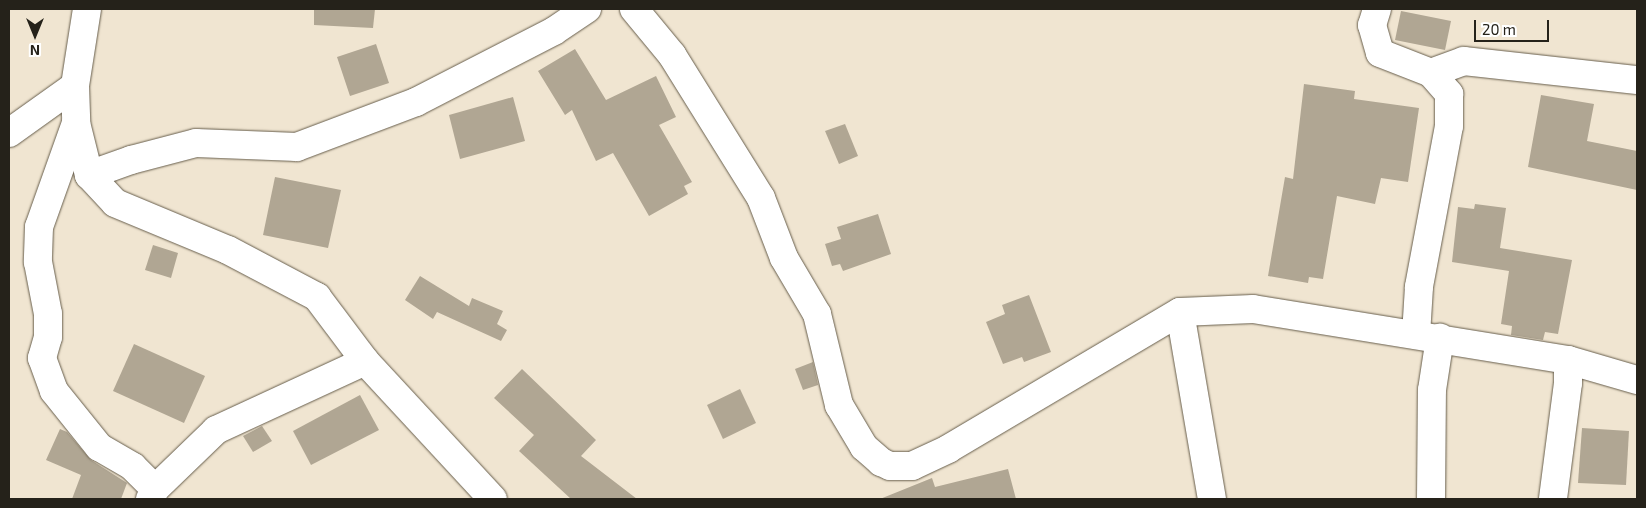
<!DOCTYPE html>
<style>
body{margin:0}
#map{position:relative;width:1646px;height:508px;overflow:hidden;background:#f0e5d1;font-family:"Exo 2",sans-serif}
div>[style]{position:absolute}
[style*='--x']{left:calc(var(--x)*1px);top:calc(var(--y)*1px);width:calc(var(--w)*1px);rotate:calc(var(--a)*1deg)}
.building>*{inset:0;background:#b0a693}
.roads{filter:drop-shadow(0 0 1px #675e4c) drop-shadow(0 0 1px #675e4c)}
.minor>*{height:28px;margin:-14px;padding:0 14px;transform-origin:14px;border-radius:14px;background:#fff}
span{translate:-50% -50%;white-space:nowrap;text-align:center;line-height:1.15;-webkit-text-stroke:4px #fff;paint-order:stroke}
.frame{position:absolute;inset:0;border:10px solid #25221a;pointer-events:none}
.north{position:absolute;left:10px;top:10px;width:50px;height:50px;-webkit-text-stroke:4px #fff;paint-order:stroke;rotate:180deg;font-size:14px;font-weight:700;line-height:20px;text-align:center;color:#25221a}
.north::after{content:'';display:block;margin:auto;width:18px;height:22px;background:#25221a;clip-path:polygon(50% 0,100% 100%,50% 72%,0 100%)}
.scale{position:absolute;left:1474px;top:20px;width:75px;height:22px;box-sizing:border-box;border:2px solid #25221a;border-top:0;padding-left:6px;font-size:15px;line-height:18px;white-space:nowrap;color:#25221a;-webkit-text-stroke:4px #fff;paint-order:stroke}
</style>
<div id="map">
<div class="building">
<div style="clip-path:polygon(314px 9px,375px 9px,373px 28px,314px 25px)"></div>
<div style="clip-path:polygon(1401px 11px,1451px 21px,1445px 50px,1395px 40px)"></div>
<div style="clip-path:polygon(376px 44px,389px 83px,350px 96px,337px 57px)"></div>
<div style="clip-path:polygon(575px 49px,606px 100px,656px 76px,676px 117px,659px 125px,692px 182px,684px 186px,688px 194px,649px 216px,613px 153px,596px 161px,572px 110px,565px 115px,538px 71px)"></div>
<div style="clip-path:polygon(1304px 84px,1355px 91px,1354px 99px,1419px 108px,1408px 182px,1381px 178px,1375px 204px,1337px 196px,1323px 279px,1309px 277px,1308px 283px,1268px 276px,1285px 177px,1293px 179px)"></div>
<div style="clip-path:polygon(1541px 95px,1594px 104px,1587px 141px,1637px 151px,1637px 190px,1528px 167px)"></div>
<div style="clip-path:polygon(513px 97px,525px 141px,460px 159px,449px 115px)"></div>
<div style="clip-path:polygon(845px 124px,858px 156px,839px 164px,825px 131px)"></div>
<div style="clip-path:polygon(275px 177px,341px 190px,328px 248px,263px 235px)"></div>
<div style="clip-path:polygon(1475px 204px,1506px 208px,1500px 248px,1572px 260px,1558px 334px,1545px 332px,1543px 340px,1511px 335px,1512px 326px,1501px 324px,1509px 271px,1452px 262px,1458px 207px,1474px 209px)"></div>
<div style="clip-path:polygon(878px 214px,891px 254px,843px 271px,840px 264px,832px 266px,825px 244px,841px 239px,837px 227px)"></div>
<div style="clip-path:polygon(153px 245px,178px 253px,171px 278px,145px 270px)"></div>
<div style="clip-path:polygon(420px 276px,469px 306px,472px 298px,503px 311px,497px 324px,507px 330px,501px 341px,437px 312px,433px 319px,405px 300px)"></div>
<div style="clip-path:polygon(1029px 295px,1051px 352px,1024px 362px,1022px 357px,1003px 364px,986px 322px,1005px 314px,1002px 305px)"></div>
<div style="clip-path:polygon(134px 344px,205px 376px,184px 423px,113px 391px)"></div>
<div style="clip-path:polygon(813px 362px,818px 385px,803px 390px,795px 369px)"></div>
<div style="clip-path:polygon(522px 369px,596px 440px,581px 456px,637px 499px,571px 499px,519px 451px,534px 435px,494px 398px)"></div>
<div style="clip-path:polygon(740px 389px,756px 423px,723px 439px,707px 405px)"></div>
<div style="clip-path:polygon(360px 395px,379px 430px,311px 465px,293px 431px)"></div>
<div style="clip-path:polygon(262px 426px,272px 441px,253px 452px,243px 436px)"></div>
<div style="clip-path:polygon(1582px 428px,1629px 431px,1626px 485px,1578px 483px)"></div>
<div style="clip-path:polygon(60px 429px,67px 432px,91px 460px,127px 483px,121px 499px,72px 499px,81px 475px,46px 460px)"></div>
<div style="clip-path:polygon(1008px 469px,1016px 499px,880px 499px,932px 478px,935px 487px)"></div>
</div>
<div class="roads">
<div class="minor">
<div style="--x:87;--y:9;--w:78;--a:98.9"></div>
<div style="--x:75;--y:86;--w:37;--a:88"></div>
<div style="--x:76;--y:123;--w:54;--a:76"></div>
<div style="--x:89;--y:175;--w:38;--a:47"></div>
<div style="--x:115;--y:203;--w:122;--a:22.6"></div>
<div style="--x:228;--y:250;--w:101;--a:27.8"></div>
<div style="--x:317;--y:297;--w:80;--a:53.1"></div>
<div style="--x:365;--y:361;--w:188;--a:47.2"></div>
<div style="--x:634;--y:9;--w:60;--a:50.4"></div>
<div style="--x:672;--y:55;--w:168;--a:58.1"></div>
<div style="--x:761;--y:198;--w:64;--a:69"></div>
<div style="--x:784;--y:258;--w:65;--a:59.5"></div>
<div style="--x:817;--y:314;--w:94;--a:76.4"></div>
<div style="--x:839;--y:405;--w:49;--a:59.2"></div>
<div style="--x:864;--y:447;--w:23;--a:41"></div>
<div style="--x:881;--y:462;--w:10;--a:24"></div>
<div style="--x:890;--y:466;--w:22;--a:0"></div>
<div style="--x:912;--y:466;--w:40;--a:-25"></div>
<div style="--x:948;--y:449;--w:269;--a:-30.6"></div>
<div style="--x:1180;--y:312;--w:73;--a:-2.4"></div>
<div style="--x:1253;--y:309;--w:319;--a:9.2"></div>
<div style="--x:1568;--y:360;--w:23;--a:90"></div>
<div style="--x:1568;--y:383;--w:117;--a:97.4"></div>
<div style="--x:1377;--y:9;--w:17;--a:107"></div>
<div style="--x:1372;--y:25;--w:29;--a:74"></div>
<div style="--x:1380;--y:53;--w:55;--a:21.4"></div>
<div style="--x:1431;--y:73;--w:28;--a:49"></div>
<div style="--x:1449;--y:94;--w:32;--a:90"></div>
<div style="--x:1449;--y:126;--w:164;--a:100.6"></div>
<div style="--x:1419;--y:287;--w:48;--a:93.6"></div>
<div style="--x:1431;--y:73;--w:35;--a:-20"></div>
<div style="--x:1464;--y:61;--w:174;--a:6.3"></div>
<div style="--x:76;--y:123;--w:110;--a:109.6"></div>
<div style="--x:39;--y:227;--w:35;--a:92"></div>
<div style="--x:38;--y:262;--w:53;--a:79.1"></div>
<div style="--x:48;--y:314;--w:23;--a:90"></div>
<div style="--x:48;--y:337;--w:22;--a:106"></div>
<div style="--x:42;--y:358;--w:35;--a:70"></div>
<div style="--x:54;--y:391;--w:72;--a:51.2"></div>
<div style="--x:99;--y:447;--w:39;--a:30"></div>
<div style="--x:133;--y:467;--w:31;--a:45"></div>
<div style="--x:9;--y:133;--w:81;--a:-35.5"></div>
<div style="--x:89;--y:175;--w:45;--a:-19.7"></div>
<div style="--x:131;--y:160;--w:67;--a:-14.7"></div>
<div style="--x:196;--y:143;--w:101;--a:2.3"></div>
<div style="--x:297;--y:147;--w:127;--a:-20.7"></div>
<div style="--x:416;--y:102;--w:155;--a:-27.2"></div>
<div style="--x:554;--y:31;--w:40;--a:-34"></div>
<div style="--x:1180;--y:312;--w:190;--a:80.3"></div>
<div style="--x:1568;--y:360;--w:72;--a:16.2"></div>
<div style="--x:150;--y:499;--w:11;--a:-63"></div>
<div style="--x:155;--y:489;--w:85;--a:-44"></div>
<div style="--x:216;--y:430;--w:164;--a:-24.8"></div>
<div style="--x:1431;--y:499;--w:109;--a:-89.5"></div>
<div style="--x:1432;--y:390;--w:53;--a:-81.3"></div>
</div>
</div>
<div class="frame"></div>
<div class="north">N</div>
<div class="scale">20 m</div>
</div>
